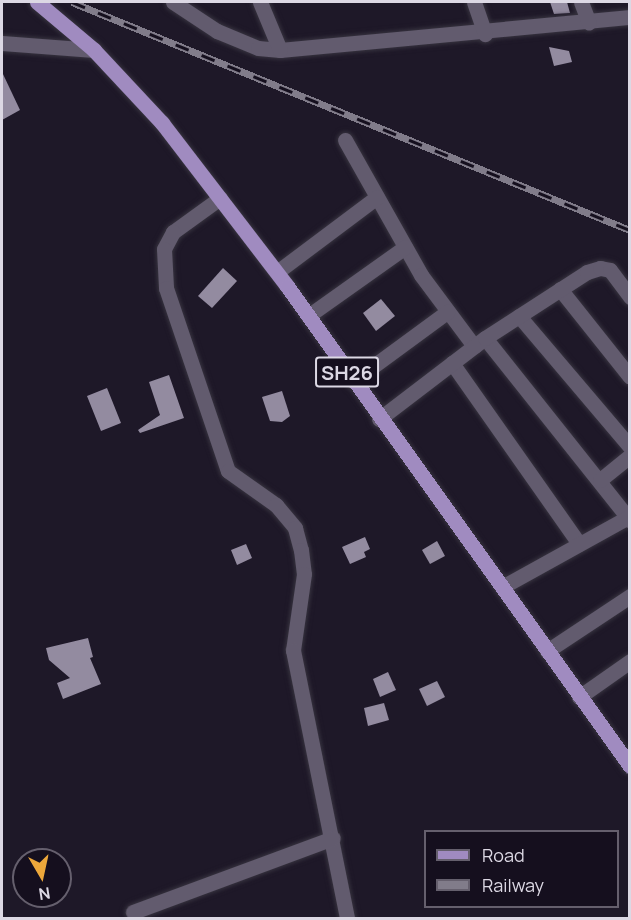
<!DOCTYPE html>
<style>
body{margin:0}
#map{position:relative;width:631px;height:920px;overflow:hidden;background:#1e1828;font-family:Manrope,sans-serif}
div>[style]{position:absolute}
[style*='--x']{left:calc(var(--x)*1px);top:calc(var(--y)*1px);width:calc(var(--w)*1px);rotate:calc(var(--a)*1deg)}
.building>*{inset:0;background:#938ba0}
.roads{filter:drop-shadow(0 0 2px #37333f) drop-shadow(0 0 2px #37333f)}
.minor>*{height:15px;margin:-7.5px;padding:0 7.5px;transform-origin:7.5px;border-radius:7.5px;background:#625b6e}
.major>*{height:15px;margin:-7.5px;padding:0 7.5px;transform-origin:7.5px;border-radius:7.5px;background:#a08bc0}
.rail>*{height:7px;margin-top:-3.5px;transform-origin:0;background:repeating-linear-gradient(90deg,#150f1e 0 14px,#817c8a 0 28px);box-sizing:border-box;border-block:2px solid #817c8a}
span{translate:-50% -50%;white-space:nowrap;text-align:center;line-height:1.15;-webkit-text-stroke:6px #150f1e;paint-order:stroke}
.shield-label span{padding:2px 4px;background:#150f1e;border:2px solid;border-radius:4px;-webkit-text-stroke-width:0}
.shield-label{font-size:20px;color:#dcd8e4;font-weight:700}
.frame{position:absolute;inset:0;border:3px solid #dcd8e4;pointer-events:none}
.legend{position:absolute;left:424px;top:830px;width:195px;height:78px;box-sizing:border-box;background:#150f1e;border:2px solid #655f6d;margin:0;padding:8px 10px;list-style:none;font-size:18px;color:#dcd8e4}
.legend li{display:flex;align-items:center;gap:12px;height:30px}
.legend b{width:30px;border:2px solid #655f6d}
.north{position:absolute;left:12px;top:848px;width:60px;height:60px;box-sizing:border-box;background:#150f1e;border:2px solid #655f6d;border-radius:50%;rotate:171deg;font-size:16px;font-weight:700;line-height:24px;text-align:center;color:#dcd8e4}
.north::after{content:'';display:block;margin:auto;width:21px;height:27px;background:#eda83b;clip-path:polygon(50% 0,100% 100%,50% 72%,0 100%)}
</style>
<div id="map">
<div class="building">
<div style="clip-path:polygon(550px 2px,567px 2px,570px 13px,554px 14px)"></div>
<div style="clip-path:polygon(549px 47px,569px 51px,572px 62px,554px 66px)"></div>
<div style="clip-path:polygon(2px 72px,20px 110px,2px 120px)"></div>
<div style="clip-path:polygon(223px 268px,237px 281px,212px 308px,198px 296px)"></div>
<div style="clip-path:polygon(381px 299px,395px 316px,376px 331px,363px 313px)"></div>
<div style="clip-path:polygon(169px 375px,184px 418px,140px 433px,138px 430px,160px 415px,149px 382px)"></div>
<div style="clip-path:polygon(107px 388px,121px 423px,101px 431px,87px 396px)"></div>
<div style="clip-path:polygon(282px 391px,290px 416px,282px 422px,270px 421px,262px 397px)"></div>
<div style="clip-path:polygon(365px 537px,370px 549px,364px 552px,366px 557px,350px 564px,342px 547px)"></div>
<div style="clip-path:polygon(437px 541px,445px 556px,430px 564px,422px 550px)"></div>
<div style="clip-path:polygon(246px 544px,252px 558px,237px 565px,231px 550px)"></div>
<div style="clip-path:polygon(88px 638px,93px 657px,90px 658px,101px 684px,63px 699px,57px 683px,70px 678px,49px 660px,46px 648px)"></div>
<div style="clip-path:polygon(388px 672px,396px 690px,380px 697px,373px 679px)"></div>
<div style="clip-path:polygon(437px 681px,445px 697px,427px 706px,419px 689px)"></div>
<div style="clip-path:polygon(384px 703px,389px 720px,368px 726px,364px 708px)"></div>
</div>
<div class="roads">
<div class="minor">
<div style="--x:173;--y:2;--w:53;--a:33.4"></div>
<div style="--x:217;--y:31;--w:44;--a:22.5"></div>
<div style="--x:258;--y:48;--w:22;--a:5"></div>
<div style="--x:280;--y:50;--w:352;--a:-5.4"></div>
<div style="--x:260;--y:2;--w:52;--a:67.4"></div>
<div style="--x:474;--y:2;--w:34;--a:71"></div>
<div style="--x:581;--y:2;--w:22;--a:69"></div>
<div style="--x:2;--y:43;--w:92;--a:4.4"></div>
<div style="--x:345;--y:140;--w:155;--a:60.6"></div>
<div style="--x:421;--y:275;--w:89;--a:53.3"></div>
<div style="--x:220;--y:198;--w:58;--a:144.1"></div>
<div style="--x:173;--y:232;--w:19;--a:118"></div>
<div style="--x:164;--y:249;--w:39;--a:87"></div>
<div style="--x:166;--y:288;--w:193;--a:71.3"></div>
<div style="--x:228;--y:471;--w:59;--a:35.3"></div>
<div style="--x:276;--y:505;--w:30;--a:50"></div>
<div style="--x:295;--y:528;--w:23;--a:75"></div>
<div style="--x:301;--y:550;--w:24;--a:83"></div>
<div style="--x:304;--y:574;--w:77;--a:98.2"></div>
<div style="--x:293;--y:650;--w:273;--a:78.6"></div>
<div style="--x:277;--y:272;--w:125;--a:-36.9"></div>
<div style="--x:560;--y:289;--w:112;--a:51.5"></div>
<div style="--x:308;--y:316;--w:119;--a:-35.4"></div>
<div style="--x:519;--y:316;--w:172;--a:49.7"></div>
<div style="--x:485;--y:338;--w:233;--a:51.5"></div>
<div style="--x:452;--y:363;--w:221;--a:54.9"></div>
<div style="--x:353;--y:381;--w:117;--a:-36.3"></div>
<div style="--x:379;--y:419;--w:133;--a:-37.4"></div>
<div style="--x:485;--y:338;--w:121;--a:-32.9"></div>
<div style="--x:587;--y:272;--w:14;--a:-17"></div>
<div style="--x:600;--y:268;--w:10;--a:11"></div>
<div style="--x:610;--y:270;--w:34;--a:53"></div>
<div style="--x:600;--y:480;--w:38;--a:-39"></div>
<div style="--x:502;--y:587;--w:146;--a:-29"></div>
<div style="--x:547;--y:651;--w:100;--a:-33.5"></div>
<div style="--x:579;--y:697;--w:62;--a:-35.2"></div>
<div style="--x:133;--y:912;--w:213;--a:-20.3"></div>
</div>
<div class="major">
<div style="--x:37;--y:2;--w:75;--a:40.1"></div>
<div style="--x:94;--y:50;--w:100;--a:47"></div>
<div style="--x:162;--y:123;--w:205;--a:52.5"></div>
<div style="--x:287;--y:286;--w:590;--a:54.45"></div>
</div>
</div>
<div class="rail">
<div style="--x:72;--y:2;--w:603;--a:22.23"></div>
</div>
<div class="shield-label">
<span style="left:347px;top:372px">SH26</span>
</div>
<div class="frame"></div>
<ul class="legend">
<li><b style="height:8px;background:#a08bc0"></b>Road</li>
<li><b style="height:8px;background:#817c8a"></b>Railway</li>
</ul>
<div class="north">N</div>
</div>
